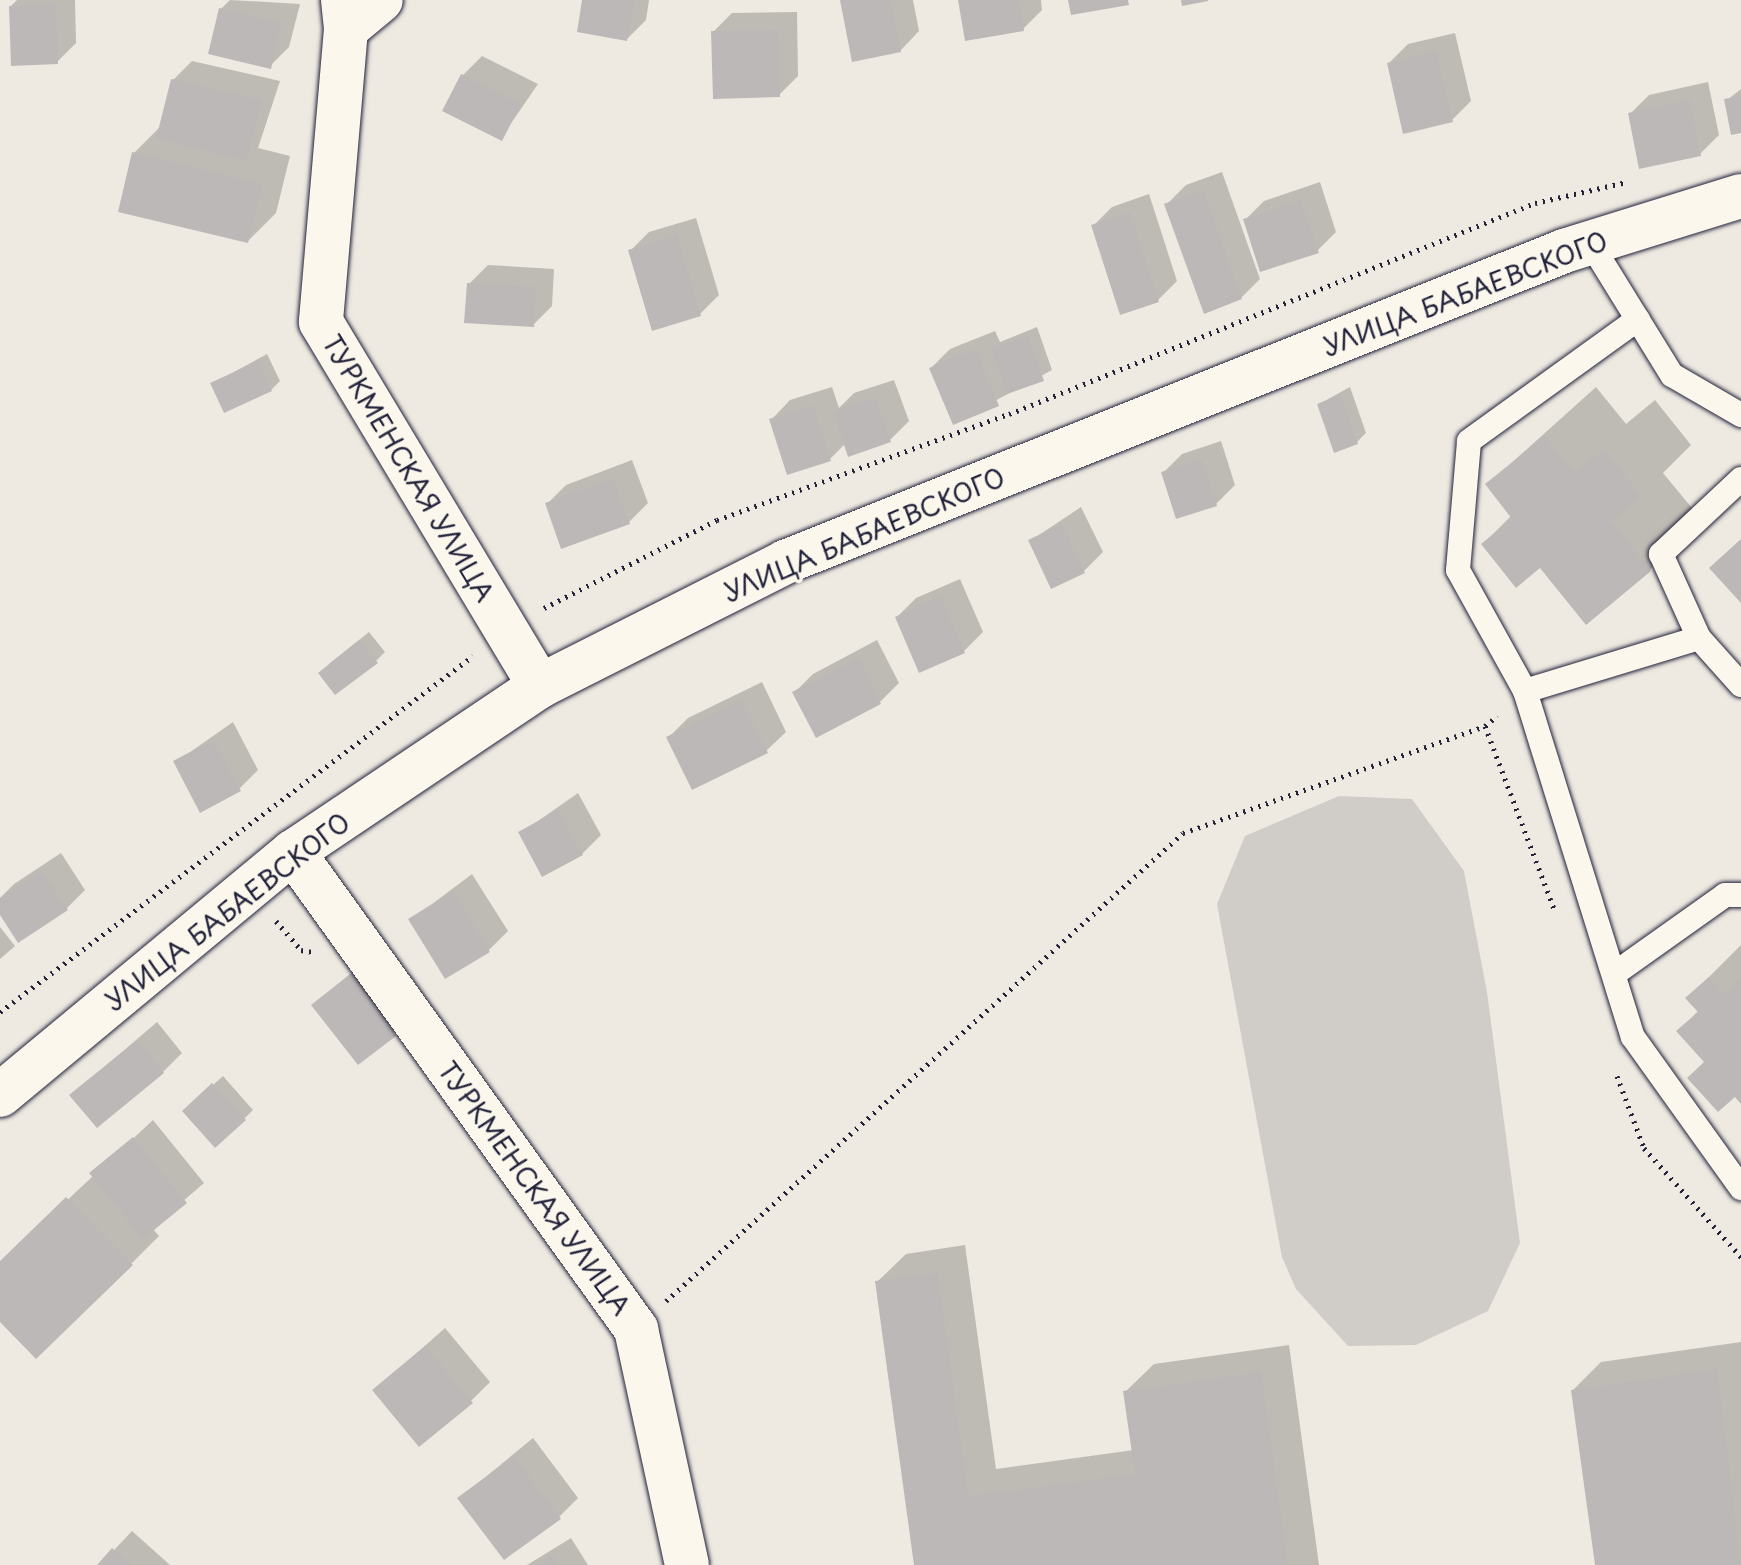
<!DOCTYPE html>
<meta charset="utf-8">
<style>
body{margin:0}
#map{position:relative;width:1741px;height:1565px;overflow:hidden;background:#eeeae2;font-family:"Playpen Sans",sans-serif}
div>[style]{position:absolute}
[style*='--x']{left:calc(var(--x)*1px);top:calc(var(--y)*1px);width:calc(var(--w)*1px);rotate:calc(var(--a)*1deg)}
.green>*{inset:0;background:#d0cdc9}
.shadow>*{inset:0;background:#0003}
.building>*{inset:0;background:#bcb8b8}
.path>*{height:5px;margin-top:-2.5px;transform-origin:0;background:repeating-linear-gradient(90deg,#22223b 0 2px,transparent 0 8px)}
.roads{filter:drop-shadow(0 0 2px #22223b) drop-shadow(0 0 2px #22223b)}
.lane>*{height:24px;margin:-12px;padding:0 12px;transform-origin:12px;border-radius:12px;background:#fbf7ec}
.street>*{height:44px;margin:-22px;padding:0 22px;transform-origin:22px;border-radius:22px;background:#fbf7ec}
.secondary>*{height:44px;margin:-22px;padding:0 22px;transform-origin:22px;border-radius:22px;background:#fbf7ec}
span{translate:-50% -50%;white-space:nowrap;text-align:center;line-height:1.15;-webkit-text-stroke:7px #fbf7ec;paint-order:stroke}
.street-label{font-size:26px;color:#22223b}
</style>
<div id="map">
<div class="green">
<div style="clip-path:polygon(1339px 796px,1412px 799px,1464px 871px,1487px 992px,1520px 1243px,1488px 1311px,1416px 1345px,1348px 1346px,1296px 1289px,1282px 1257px,1217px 904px,1245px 836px)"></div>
</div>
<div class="shadow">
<div style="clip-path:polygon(17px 0,75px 0,76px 43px,57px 62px,11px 6px)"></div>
<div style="clip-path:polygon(230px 0,300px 4px,289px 47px,270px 66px,221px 9px)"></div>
<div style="clip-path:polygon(585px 0,649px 0,646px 20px,627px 39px)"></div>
<div style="clip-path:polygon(842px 0,913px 0,919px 31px,900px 51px)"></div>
<div style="clip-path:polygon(960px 0,1041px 0,1042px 10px,1023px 29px)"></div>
<div style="clip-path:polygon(797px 12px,798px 76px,779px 95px,713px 32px,732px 13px)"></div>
<div style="clip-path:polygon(1455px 33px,1471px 101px,1452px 120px,1389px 63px,1408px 44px)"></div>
<div style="clip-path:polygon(482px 56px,538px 84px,501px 138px,463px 75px)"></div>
<div style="clip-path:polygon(192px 61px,280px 81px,258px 148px,290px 156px,276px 213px,248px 241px,134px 153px,162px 125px,173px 80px)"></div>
<div style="clip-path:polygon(1708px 82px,1719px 135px,1700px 154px,1630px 114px,1649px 95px)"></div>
<div style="clip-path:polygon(1741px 89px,1741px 131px,1727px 100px)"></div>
<div style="clip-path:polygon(1222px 172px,1260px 279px,1241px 298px,1167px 204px,1186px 185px)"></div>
<div style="clip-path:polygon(1320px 182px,1336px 232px,1317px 251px,1245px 220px,1264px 201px)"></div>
<div style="clip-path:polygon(1149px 194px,1177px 281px,1158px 300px,1093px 226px,1112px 207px)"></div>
<div style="clip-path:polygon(696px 218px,719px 295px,700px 314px,630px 251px,649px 232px)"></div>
<div style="clip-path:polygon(488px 265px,554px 269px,552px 306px,533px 325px,469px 284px)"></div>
<div style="clip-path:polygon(1037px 327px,1052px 370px,954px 423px,931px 368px,950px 349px,995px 331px,1000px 342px)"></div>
<div style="clip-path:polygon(267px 354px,280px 381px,271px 390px,212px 384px)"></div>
<div style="clip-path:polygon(894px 380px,909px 421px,890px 440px,846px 443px,830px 459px,771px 420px,790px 400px,832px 387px,839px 408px,854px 393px)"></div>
<div style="clip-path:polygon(1350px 387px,1366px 433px,1357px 442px,1319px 404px)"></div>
<div style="clip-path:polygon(1596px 387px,1626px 424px,1655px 400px,1691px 445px,1663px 473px,1701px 519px,1650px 570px,1541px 565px,1483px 544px,1512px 515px,1488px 484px)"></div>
<div style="clip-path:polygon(1221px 441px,1235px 485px,1216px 504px,1163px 473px,1182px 454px)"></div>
<div style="clip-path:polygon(632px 460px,648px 503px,629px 522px,547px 504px,566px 485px)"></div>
<div style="clip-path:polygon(1081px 507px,1103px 552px,1084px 571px,1030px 541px)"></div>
<div style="clip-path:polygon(960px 579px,983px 632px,964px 651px,897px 617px,916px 598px)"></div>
<div style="clip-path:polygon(369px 632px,385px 652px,376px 661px,329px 664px)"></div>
<div style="clip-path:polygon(877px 640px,899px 683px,880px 702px,794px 693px,813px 674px)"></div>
<div style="clip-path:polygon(762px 682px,786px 732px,766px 751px,669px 737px,688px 718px)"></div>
<div style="clip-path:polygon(233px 722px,258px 770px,239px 789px,176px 762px)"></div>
<div style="clip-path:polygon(578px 793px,601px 835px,582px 854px,521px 833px)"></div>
<div style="clip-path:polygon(61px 853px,85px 890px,66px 909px,0 912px,0 898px,14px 884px)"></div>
<div style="clip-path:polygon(472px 874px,508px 931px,489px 950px,411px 920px)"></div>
<div style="clip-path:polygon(0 927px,15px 946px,0 959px)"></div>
<div style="clip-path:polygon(1741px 945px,1741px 1101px,1679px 1031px,1699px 1010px,1688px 998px)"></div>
<div style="clip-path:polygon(369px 958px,414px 1016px,358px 1062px,314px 1005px)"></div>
<div style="clip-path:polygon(157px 1022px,182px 1053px,163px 1072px,72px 1095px)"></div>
<div style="clip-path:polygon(223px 1076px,253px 1110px,244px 1119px,194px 1102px)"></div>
<div style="clip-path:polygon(153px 1120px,204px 1183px,152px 1228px,159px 1236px,131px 1264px,0 1320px,0 1263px)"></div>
<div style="clip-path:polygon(965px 1245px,996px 1469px,1134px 1450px,1125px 1392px,1154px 1364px,1289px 1345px,1319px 1565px,916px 1565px,877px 1282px,906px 1254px)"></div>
<div style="clip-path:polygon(445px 1328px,490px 1382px,471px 1401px,375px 1390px)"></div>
<div style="clip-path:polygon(1741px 1342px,1741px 1565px,1597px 1565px,1573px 1390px,1601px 1362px)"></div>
<div style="clip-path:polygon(533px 1438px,578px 1498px,559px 1517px,460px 1498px)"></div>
<div style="clip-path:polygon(132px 1531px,170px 1565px,100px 1565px)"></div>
<div style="clip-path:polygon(571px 1538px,588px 1565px,527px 1565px)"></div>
</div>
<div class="building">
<div style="clip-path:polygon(582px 0,635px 0,627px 41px,577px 32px)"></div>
<div style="clip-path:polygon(840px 0,891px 0,901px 52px,852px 62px)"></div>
<div style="clip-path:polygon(958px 0,1019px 0,1024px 31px,965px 41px)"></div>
<div style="clip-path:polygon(1068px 0,1128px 0,1129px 5px,1071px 15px)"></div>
<div style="clip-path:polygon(1181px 0,1208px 0,1208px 1px,1182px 6px)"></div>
<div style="clip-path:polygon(56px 4px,58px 64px,11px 66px,9px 6px)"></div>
<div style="clip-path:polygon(219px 8px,282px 23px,271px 69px,208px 54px)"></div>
<div style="clip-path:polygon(779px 30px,780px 97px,713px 99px,711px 31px)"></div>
<div style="clip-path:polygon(1436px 51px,1453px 122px,1403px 134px,1387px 63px)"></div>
<div style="clip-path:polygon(461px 74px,521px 104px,502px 141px,442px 111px)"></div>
<div style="clip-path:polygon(171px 79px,262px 100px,247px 161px,156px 139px)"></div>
<div style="clip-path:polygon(1741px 96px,1741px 133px,1731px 135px,1724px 99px)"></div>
<div style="clip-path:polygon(1690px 100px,1701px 156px,1639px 169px,1628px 113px)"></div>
<div style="clip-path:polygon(132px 152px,263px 184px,248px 243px,118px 212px)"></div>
<div style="clip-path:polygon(1203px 189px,1242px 299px,1204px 314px,1164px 204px)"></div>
<div style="clip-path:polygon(1301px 200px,1319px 253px,1260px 272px,1243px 219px)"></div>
<div style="clip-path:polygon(1130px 212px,1159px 302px,1120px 315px,1091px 225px)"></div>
<div style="clip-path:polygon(677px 235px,701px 316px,652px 331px,628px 250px)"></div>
<div style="clip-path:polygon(467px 283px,536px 287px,534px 327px,464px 323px)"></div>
<div style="clip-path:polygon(1028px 335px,1044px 381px,1007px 394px,991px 348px)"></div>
<div style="clip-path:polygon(976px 349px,999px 406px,953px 425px,929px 368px)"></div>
<div style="clip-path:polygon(258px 361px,272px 391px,224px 413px,210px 383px)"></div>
<div style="clip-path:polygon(1341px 395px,1358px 444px,1334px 453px,1317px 404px)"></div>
<div style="clip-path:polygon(875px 397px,891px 442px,848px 457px,833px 411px)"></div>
<div style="clip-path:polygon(813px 405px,831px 461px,787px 475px,769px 419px)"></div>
<div style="clip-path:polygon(1545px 436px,1574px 473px,1604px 449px,1642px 497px,1611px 521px,1651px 571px,1586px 625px,1540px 568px,1516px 588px,1481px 544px,1512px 519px,1485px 484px)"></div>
<div style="clip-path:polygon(1202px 459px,1217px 506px,1176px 519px,1161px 472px)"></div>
<div style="clip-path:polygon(613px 478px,630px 524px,561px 549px,545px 503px)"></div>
<div style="clip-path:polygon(1062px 524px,1085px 573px,1051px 589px,1028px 540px)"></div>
<div style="clip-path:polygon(1741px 539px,1741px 603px,1709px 568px)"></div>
<div style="clip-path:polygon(940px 596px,965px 653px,919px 673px,895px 617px)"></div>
<div style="clip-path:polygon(359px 640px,378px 663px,335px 695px,318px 673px)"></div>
<div style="clip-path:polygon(858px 658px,881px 704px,816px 738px,792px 692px)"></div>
<div style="clip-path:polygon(742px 700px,768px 753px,692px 790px,666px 737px)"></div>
<div style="clip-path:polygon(213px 740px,241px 791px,200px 813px,173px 761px)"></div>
<div style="clip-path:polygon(558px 810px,583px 855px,542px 877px,518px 832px)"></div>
<div style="clip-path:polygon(41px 871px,68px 910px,18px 943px,0 915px,0 898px)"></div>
<div style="clip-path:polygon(453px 891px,490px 952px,445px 979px,408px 919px)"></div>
<div style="clip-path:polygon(349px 975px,396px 1036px,358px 1065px,311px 1005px)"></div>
<div style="clip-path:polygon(1709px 977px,1725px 994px,1741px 980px,1741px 1104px,1735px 1097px,1718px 1112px,1687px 1078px,1704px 1062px,1676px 1031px,1698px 1012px,1685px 998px)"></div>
<div style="clip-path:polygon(137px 1040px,164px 1073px,97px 1128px,69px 1095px)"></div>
<div style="clip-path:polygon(212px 1083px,246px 1120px,215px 1148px,182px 1111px)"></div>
<div style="clip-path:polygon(133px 1137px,187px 1203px,143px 1239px,89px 1173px)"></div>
<div style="clip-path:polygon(66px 1197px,133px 1265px,36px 1359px,0 1322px,0 1261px)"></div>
<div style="clip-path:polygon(938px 1273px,968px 1496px,1135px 1474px,1123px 1391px,1261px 1372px,1288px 1565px,914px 1565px,875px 1281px)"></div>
<div style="clip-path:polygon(425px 1346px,473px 1403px,419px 1447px,372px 1390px)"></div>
<div style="clip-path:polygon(1717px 1369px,1741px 1565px,1595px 1565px,1571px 1390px)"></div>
<div style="clip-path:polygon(514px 1456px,561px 1519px,504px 1560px,457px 1498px)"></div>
<div style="clip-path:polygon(112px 1548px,130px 1565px,97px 1565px)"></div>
<div style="clip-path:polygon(552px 1555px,558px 1565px,535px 1565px)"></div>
</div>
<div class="path">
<div style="--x:544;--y:608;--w:194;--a:-27"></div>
<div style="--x:717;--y:520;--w:311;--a:-20"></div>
<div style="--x:1009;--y:414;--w:567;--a:-21.86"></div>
<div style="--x:1535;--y:203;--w:94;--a:-12.9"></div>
<div style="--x:1485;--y:726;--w:196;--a:69.3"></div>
<div style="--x:276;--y:921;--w:38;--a:49"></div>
<div style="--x:301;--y:950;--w:11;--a:10"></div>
<div style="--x:0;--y:1012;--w:592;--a:-36.97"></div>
<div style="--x:1617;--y:1076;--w:77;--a:69.4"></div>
<div style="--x:1644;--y:1148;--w:146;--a:48.3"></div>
<div style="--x:666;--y:1301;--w:697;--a:-42.15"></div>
<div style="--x:1183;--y:833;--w:320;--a:-19.5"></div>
<div style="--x:1485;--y:726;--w:16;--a:-40"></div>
</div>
<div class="roads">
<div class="lane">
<div style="--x:1591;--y:244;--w:154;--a:58.3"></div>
<div style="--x:1672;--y:375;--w:80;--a:30.1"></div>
<div style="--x:1741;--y:479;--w:110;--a:136.8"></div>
<div style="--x:1661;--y:554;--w:92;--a:65.7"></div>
<div style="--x:1699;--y:638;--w:182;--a:163.1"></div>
<div style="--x:1525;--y:691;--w:362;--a:72.7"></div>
<div style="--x:1633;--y:1037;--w:186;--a:54.4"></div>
<div style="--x:1699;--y:638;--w:63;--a:48.2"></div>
<div style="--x:1525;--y:691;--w:138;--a:-119"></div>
<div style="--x:1458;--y:570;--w:129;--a:-85.1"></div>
<div style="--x:1469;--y:441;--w:208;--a:-35.8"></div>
<div style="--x:1614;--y:974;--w:136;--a:-35.4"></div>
<div style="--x:1725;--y:895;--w:16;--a:0"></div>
</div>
<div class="street">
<div style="--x:343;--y:0;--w:29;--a:84"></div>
<div style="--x:346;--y:29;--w:294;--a:94.9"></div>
<div style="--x:321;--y:322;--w:425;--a:59"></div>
<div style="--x:346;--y:29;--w:45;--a:-39.6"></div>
<div style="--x:293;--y:852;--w:588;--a:54.28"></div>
<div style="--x:636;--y:1329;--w:241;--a:77.8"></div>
</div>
<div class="secondary">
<div style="--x:0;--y:1095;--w:381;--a:-39.7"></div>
<div style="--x:293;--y:852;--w:298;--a:-33.9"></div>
<div style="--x:540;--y:686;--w:275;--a:-26.8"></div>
<div style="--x:785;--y:562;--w:839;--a:-21.76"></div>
<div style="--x:1564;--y:251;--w:185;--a:-17.3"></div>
</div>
</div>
<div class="street-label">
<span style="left:1465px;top:293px;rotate:-21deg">УЛИЦА БАБАЕВСКОГО</span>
<span style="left:409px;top:468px;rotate:59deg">ТУРКМЕНСКАЯ УЛИЦА</span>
<span style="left:864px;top:534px;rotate:-23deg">УЛИЦА БАБАЕВСКОГО</span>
<span style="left:227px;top:911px;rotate:-38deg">УЛИЦА БАБАЕВСКОГО</span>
<span style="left:535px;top:1188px;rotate:54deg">ТУРКМЕНСКАЯ УЛИЦА</span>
</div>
</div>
